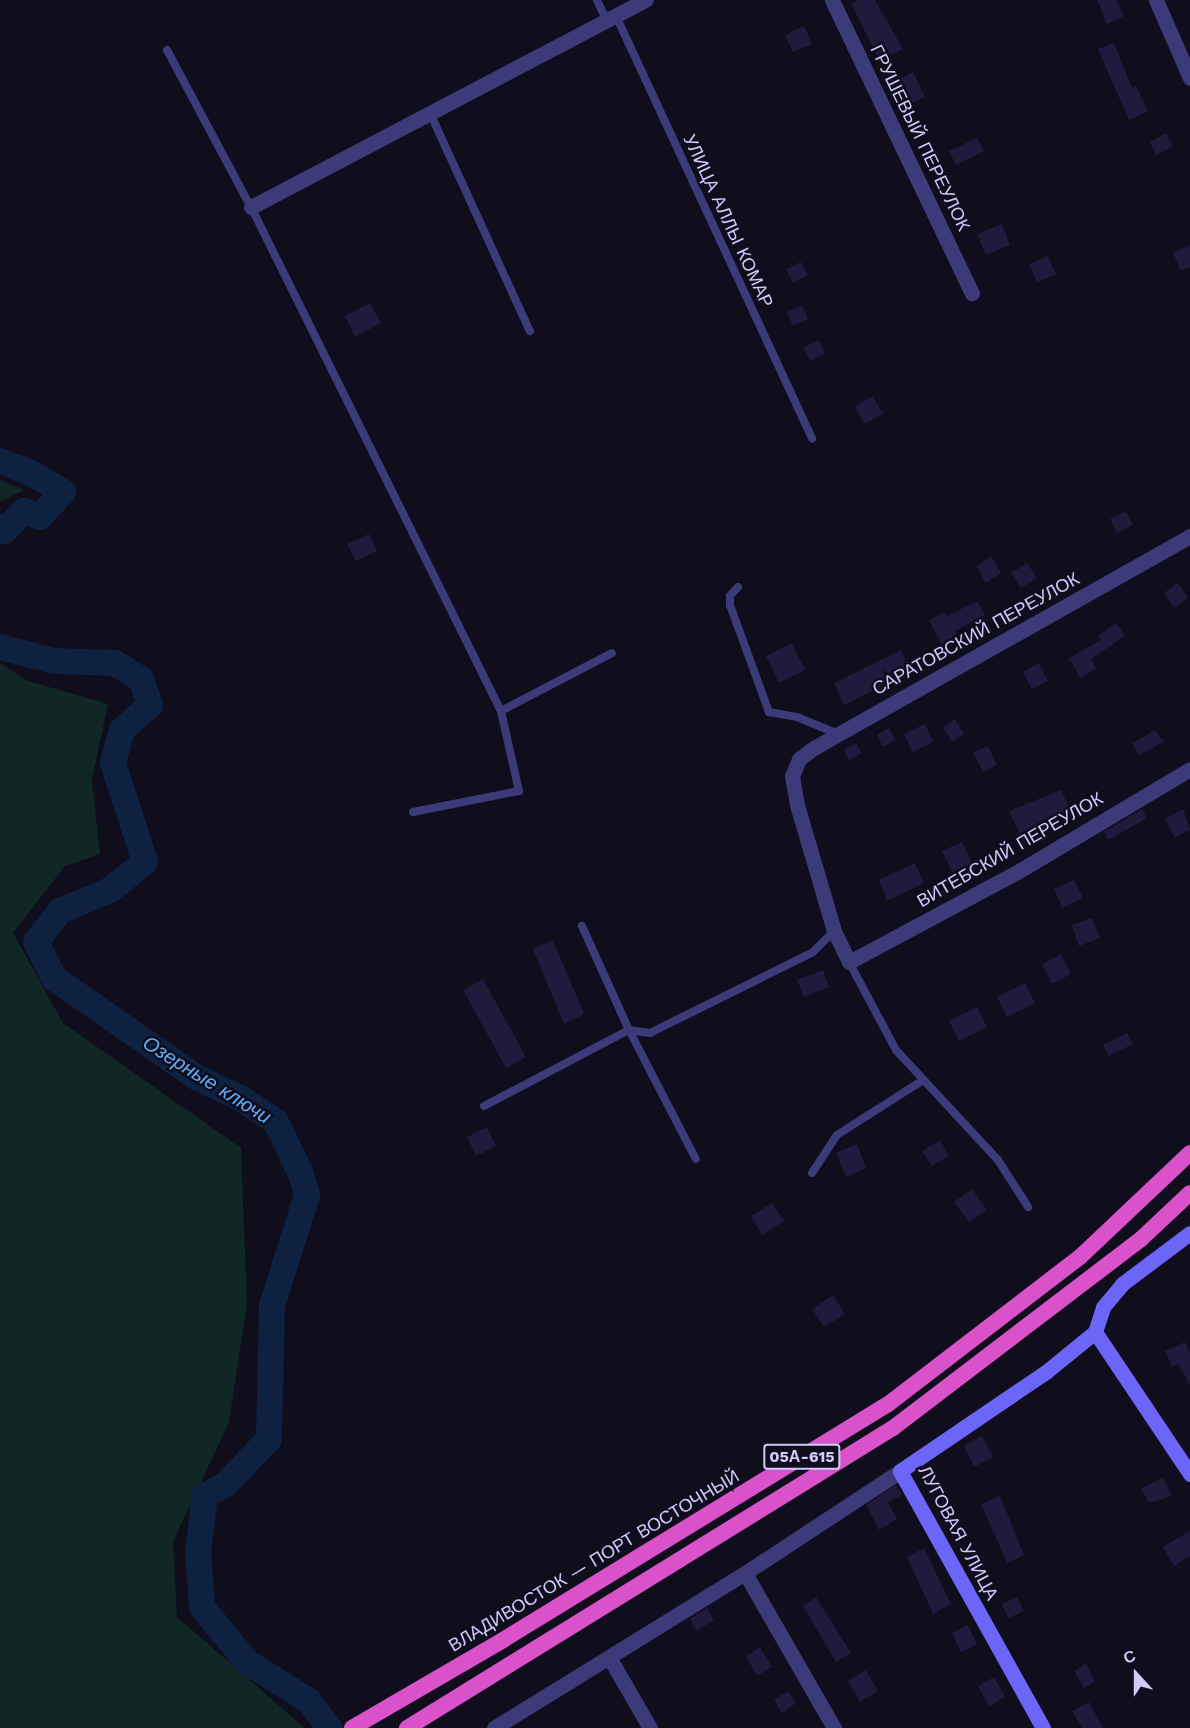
<!DOCTYPE html>
<meta charset="utf-8">
<style>
body{margin:0}
#map{position:relative;width:1190px;height:1728px;overflow:hidden;background:#100d1d;font-family:"Work Sans",sans-serif}
div>[style]{position:absolute}
[style*='--x']{left:calc(var(--x)*1px);top:calc(var(--y)*1px);width:calc(var(--w)*1px);rotate:calc(var(--a)*1deg)}
.green>*{inset:0;background:#102726}
.river>*{height:26px;margin:-13px;padding:0 13px;transform-origin:13px;border-radius:13px;background:#0e2140}
.building>*{inset:0;background:#211a3d}
.service>*{height:8px;margin:-4px;padding:0 4px;transform-origin:4px;border-radius:4px;background:#3d3a7a}
.minor>*{height:15px;margin:-7.5px;padding:0 7.5px;transform-origin:7.5px;border-radius:7.5px;background:#3d3a7a}
.secondary>*{height:15px;margin:-7.5px;padding:0 7.5px;transform-origin:7.5px;border-radius:7.5px;background:#6c66f8}
.trunk>*{height:16px;margin:-8px;padding:0 8px;transform-origin:8px;border-radius:8px;background:#da52ca}
span{translate:-50% -50%;white-space:nowrap;text-align:center;line-height:1.15;-webkit-text-stroke:5px #100d1d;paint-order:stroke}
.shield-label span{padding:2px 4px;background:#100d1d;border:2px solid;border-radius:4px;-webkit-text-stroke-width:0}
.shield-label{font-size:16px;color:#d1cbfd;font-weight:700}
.street-label{font-size:18px;color:#d1cbfd}
.water-label{font-size:20px;color:#5eaff8;font-style:italic}
.north{position:absolute;left:1106px;top:1644px;width:60px;height:60px;-webkit-text-stroke:4px #100d1d;paint-order:stroke;rotate:339deg;font-size:16px;font-weight:700;line-height:24px;text-align:center;color:#d1cbfd}
.north::after{content:'';display:block;margin:auto;width:21px;height:27px;background:#d1cbfd;clip-path:polygon(50% 0,100% 100%,50% 72%,0 100%)}
</style>
<div id="map">
<div class="green">
<div style="clip-path:polygon(0 480px,24px 490px,0 502px)"></div>
<div style="clip-path:polygon(0 663px,28px 681px,108px 704px,92px 780px,100px 854px,65px 866px,13px 933px,63px 1023px,241px 1148px,247px 1304px,229px 1422px,173px 1542px,177px 1617px,305px 1728px,0 1728px)"></div>
</div>
<div class="river">
<div style="--x:0;--y:461;--w:31;--a:21"></div>
<div style="--x:29;--y:472;--w:39;--a:30"></div>
<div style="--x:63;--y:492;--w:34;--a:133"></div>
<div style="--x:40;--y:517;--w:17;--a:-159"></div>
<div style="--x:24;--y:511;--w:28;--a:135"></div>
<div style="--x:4;--y:531;--w:6;--a:-135"></div>
<div style="--x:0;--y:647;--w:56;--a:14.5"></div>
<div style="--x:54;--y:661;--w:61;--a:1.9"></div>
<div style="--x:115;--y:663;--w:31;--a:32"></div>
<div style="--x:141;--y:679;--w:28;--a:71"></div>
<div style="--x:150;--y:705;--w:38;--a:138"></div>
<div style="--x:122;--y:730;--w:34;--a:105"></div>
<div style="--x:113;--y:763;--w:104;--a:72.1"></div>
<div style="--x:145;--y:862;--w:45;--a:141.3"></div>
<div style="--x:110;--y:890;--w:54;--a:157.2"></div>
<div style="--x:60;--y:911;--w:39;--a:128"></div>
<div style="--x:36;--y:942;--w:40;--a:63.4"></div>
<div style="--x:54;--y:978;--w:173;--a:34.9"></div>
<div style="--x:196;--y:1077;--w:51;--a:25.6"></div>
<div style="--x:242;--y:1099;--w:41;--a:34.1"></div>
<div style="--x:276;--y:1122;--w:58;--a:64.3"></div>
<div style="--x:301;--y:1174;--w:22;--a:74"></div>
<div style="--x:307;--y:1195;--w:116;--a:107.5"></div>
<div style="--x:272;--y:1306;--w:133;--a:91.3"></div>
<div style="--x:269;--y:1439;--w:64;--a:133.7"></div>
<div style="--x:225;--y:1485;--w:22;--a:153"></div>
<div style="--x:205;--y:1495;--w:56;--a:97.1"></div>
<div style="--x:198;--y:1551;--w:56;--a:85.9"></div>
<div style="--x:202;--y:1607;--w:71;--a:50.7"></div>
<div style="--x:247;--y:1662;--w:73;--a:32.2"></div>
<div style="--x:309;--y:1701;--w:34;--a:53"></div>
</div>
<div class="building">
<div style="clip-path:polygon(858px 0,875px 0,903px 49px,879px 60px,851px 3px)"></div>
<div style="clip-path:polygon(1097px 0,1116px 0,1124px 16px,1107px 24px)"></div>
<div style="clip-path:polygon(804px 26px,812px 44px,793px 52px,785px 35px)"></div>
<div style="clip-path:polygon(1114px 43px,1132px 88px,1136px 86px,1148px 111px,1129px 120px,1098px 49px)"></div>
<div style="clip-path:polygon(913px 72px,925px 97px,910px 104px,898px 80px)"></div>
<div style="clip-path:polygon(1166px 133px,1173px 146px,1156px 155px,1150px 142px)"></div>
<div style="clip-path:polygon(977px 138px,984px 151px,956px 165px,949px 151px)"></div>
<div style="clip-path:polygon(1002px 224px,1010px 245px,986px 255px,977px 234px)"></div>
<div style="clip-path:polygon(1190px 245px,1190px 267px,1181px 271px,1173px 253px)"></div>
<div style="clip-path:polygon(1048px 256px,1056px 274px,1037px 282px,1029px 264px)"></div>
<div style="clip-path:polygon(801px 262px,808px 275px,793px 283px,786px 269px)"></div>
<div style="clip-path:polygon(370px 303px,381px 323px,355px 337px,345px 316px)"></div>
<div style="clip-path:polygon(802px 305px,808px 319px,793px 326px,787px 312px)"></div>
<div style="clip-path:polygon(819px 340px,825px 354px,810px 361px,804px 347px)"></div>
<div style="clip-path:polygon(873px 396px,883px 414px,864px 424px,855px 406px)"></div>
<div style="clip-path:polygon(1126px 511px,1133px 525px,1117px 533px,1110px 519px)"></div>
<div style="clip-path:polygon(369px 534px,377px 551px,356px 561px,347px 544px)"></div>
<div style="clip-path:polygon(991px 556px,1001px 573px,986px 583px,976px 566px)"></div>
<div style="clip-path:polygon(1027px 563px,1037px 578px,1021px 588px,1011px 573px)"></div>
<div style="clip-path:polygon(1178px 583px,1188px 598px,1174px 608px,1164px 593px)"></div>
<div style="clip-path:polygon(977px 601px,985px 615px,955px 631px,960px 640px,944px 649px,929px 620px,945px 612px,947px 616px)"></div>
<div style="clip-path:polygon(1116px 623px,1125px 636px,1091px 659px,1096px 669px,1080px 678px,1069px 658px,1101px 640px,1098px 636px)"></div>
<div style="clip-path:polygon(792px 643px,805px 670px,779px 683px,766px 656px)"></div>
<div style="clip-path:polygon(901px 650px,911px 671px,844px 705px,834px 683px)"></div>
<div style="clip-path:polygon(1039px 663px,1048px 681px,1032px 689px,1023px 672px)"></div>
<div style="clip-path:polygon(955px 719px,964px 734px,952px 742px,943px 727px)"></div>
<div style="clip-path:polygon(925px 724px,933px 742px,912px 752px,904px 734px)"></div>
<div style="clip-path:polygon(889px 728px,896px 740px,883px 747px,877px 735px)"></div>
<div style="clip-path:polygon(1155px 730px,1163px 742px,1139px 756px,1132px 743px)"></div>
<div style="clip-path:polygon(856px 743px,862px 753px,849px 760px,844px 750px)"></div>
<div style="clip-path:polygon(988px 746px,997px 765px,983px 772px,973px 753px)"></div>
<div style="clip-path:polygon(1061px 790px,1070px 809px,1036px 825px,1041px 836px,1025px 844px,1009px 811px)"></div>
<div style="clip-path:polygon(1142px 809px,1147px 818px,1108px 840px,1104px 832px)"></div>
<div style="clip-path:polygon(1183px 809px,1190px 830px,1175px 838px,1165px 819px)"></div>
<div style="clip-path:polygon(962px 842px,974px 867px,954px 876px,942px 851px)"></div>
<div style="clip-path:polygon(915px 863px,924px 883px,887px 901px,879px 880px)"></div>
<div style="clip-path:polygon(1074px 880px,1083px 898px,1062px 908px,1054px 889px)"></div>
<div style="clip-path:polygon(1092px 918px,1100px 938px,1079px 946px,1072px 925px)"></div>
<div style="clip-path:polygon(553px 940px,584px 1014px,564px 1024px,533px 949px)"></div>
<div style="clip-path:polygon(1061px 954px,1071px 974px,1052px 984px,1042px 964px)"></div>
<div style="clip-path:polygon(823px 970px,829px 987px,804px 997px,797px 980px)"></div>
<div style="clip-path:polygon(483px 979px,526px 1057px,506px 1068px,463px 990px)"></div>
<div style="clip-path:polygon(1025px 983px,1035px 1003px,1007px 1017px,997px 997px)"></div>
<div style="clip-path:polygon(977px 1007px,987px 1027px,959px 1041px,949px 1021px)"></div>
<div style="clip-path:polygon(1127px 1033px,1133px 1044px,1109px 1056px,1103px 1045px)"></div>
<div style="clip-path:polygon(487px 1127px,496px 1146px,476px 1156px,467px 1137px)"></div>
<div style="clip-path:polygon(940px 1140px,949px 1156px,932px 1166px,922px 1151px)"></div>
<div style="clip-path:polygon(857px 1144px,866px 1168px,846px 1177px,836px 1153px)"></div>
<div style="clip-path:polygon(972px 1189px,987px 1210px,969px 1222px,954px 1202px)"></div>
<div style="clip-path:polygon(772px 1203px,784px 1221px,762px 1235px,751px 1216px)"></div>
<div style="clip-path:polygon(833px 1295px,845px 1314px,824px 1327px,812px 1309px)"></div>
<div style="clip-path:polygon(1185px 1342px,1190px 1353px,1190px 1385px,1178px 1364px,1172px 1367px,1165px 1351px)"></div>
<div style="clip-path:polygon(982px 1436px,993px 1457px,974px 1467px,964px 1446px)"></div>
<div style="clip-path:polygon(1163px 1478px,1172px 1496px,1149px 1503px,1141px 1488px)"></div>
<div style="clip-path:polygon(896px 1485px,902px 1495px,888px 1502px,897px 1519px,879px 1530px,866px 1505px)"></div>
<div style="clip-path:polygon(1000px 1496px,1024px 1555px,1007px 1563px,981px 1504px)"></div>
<div style="clip-path:polygon(1190px 1531px,1190px 1556px,1174px 1566px,1163px 1547px)"></div>
<div style="clip-path:polygon(924px 1548px,951px 1604px,933px 1614px,907px 1557px)"></div>
<div style="clip-path:polygon(816px 1597px,851px 1653px,836px 1662px,803px 1606px)"></div>
<div style="clip-path:polygon(1017px 1597px,1024px 1611px,1008px 1618px,1002px 1604px)"></div>
<div style="clip-path:polygon(707px 1608px,714px 1620px,696px 1631px,690px 1619px)"></div>
<div style="clip-path:polygon(968px 1625px,977px 1644px,961px 1652px,952px 1633px)"></div>
<div style="clip-path:polygon(760px 1647px,772px 1667px,757px 1676px,746px 1656px)"></div>
<div style="clip-path:polygon(1086px 1664px,1095px 1681px,1084px 1688px,1074px 1671px)"></div>
<div style="clip-path:polygon(866px 1670px,878px 1691px,860px 1702px,848px 1681px)"></div>
<div style="clip-path:polygon(994px 1677px,1005px 1697px,989px 1706px,978px 1686px)"></div>
<div style="clip-path:polygon(788px 1691px,796px 1703px,782px 1713px,774px 1700px)"></div>
<div style="clip-path:polygon(1089px 1702px,1103px 1728px,1082px 1728px,1072px 1711px)"></div>
</div>
<div class="service">
<div style="--x:597;--y:0;--w:23;--a:65"></div>
<div style="--x:616;--y:16;--w:466;--a:65.1"></div>
<div style="--x:167;--y:50;--w:178;--a:61.9"></div>
<div style="--x:251;--y:207;--w:563;--a:63.62"></div>
<div style="--x:430;--y:113;--w:240;--a:65.4"></div>
<div style="--x:738;--y:587;--w:12;--a:132"></div>
<div style="--x:730;--y:596;--w:9;--a:90"></div>
<div style="--x:730;--y:605;--w:114;--a:70"></div>
<div style="--x:769;--y:712;--w:28;--a:10"></div>
<div style="--x:797;--y:717;--w:42;--a:22.3"></div>
<div style="--x:413;--y:812;--w:108;--a:-11.2"></div>
<div style="--x:519;--y:791;--w:82;--a:-102.7"></div>
<div style="--x:501;--y:711;--w:125;--a:-27.6"></div>
<div style="--x:582;--y:926;--w:114;--a:65.7"></div>
<div style="--x:629;--y:1030;--w:145;--a:62.6"></div>
<div style="--x:849;--y:962;--w:100;--a:61.9"></div>
<div style="--x:896;--y:1050;--w:150;--a:47.2"></div>
<div style="--x:998;--y:1160;--w:56;--a:57.4"></div>
<div style="--x:484;--y:1106;--w:164;--a:-27.7"></div>
<div style="--x:629;--y:1030;--w:21;--a:8"></div>
<div style="--x:650;--y:1033;--w:182;--a:-26.4"></div>
<div style="--x:813;--y:952;--w:30;--a:-45"></div>
<div style="--x:812;--y:1173;--w:45;--a:-56.7"></div>
<div style="--x:837;--y:1135;--w:102;--a:-32.6"></div>
</div>
<div class="minor">
<div style="--x:832;--y:0;--w:325;--a:64.5"></div>
<div style="--x:1156;--y:0;--w:85;--a:66.4"></div>
<div style="--x:251;--y:207;--w:446;--a:-27.7"></div>
<div style="--x:1190;--y:536;--w:430;--a:150.6"></div>
<div style="--x:815;--y:747;--w:20;--a:143"></div>
<div style="--x:799;--y:759;--w:18;--a:112"></div>
<div style="--x:792;--y:776;--w:29;--a:80"></div>
<div style="--x:797;--y:805;--w:131;--a:73.6"></div>
<div style="--x:834;--y:931;--w:34;--a:64"></div>
<div style="--x:849;--y:962;--w:199;--a:-28.2"></div>
<div style="--x:1024;--y:868;--w:193;--a:-30.8"></div>
<div style="--x:745;--y:1573;--w:179;--a:60.1"></div>
<div style="--x:609;--y:1657;--w:82;--a:60"></div>
<div style="--x:494;--y:1728;--w:295;--a:-31.7"></div>
<div style="--x:745;--y:1573;--w:186;--a:-33.3"></div>
</div>
<div class="secondary">
<div style="--x:1095;--y:1332;--w:171;--a:56.2"></div>
<div style="--x:1095;--y:1332;--w:26;--a:-72"></div>
<div style="--x:1103;--y:1307;--w:30;--a:-50"></div>
<div style="--x:1122;--y:1284;--w:85;--a:-36.9"></div>
<div style="--x:1043;--y:1728;--w:294;--a:-119.1"></div>
<div style="--x:900;--y:1471;--w:178;--a:-34.2"></div>
<div style="--x:1047;--y:1371;--w:62;--a:-39.1"></div>
</div>
<div class="trunk">
<div style="--x:352;--y:1728;--w:175;--a:-30.2"></div>
<div style="--x:503;--y:1640;--w:450;--a:-31.5"></div>
<div style="--x:887;--y:1405;--w:243;--a:-37.5"></div>
<div style="--x:1080;--y:1257;--w:151;--a:-43.4"></div>
<div style="--x:407;--y:1728;--w:571;--a:-31.69"></div>
<div style="--x:893;--y:1428;--w:312;--a:-37.3"></div>
<div style="--x:1141;--y:1239;--w:67;--a:-43.2"></div>
</div>
<div class="shield-label">
<span style="left:802px;top:1457px">05А-615</span>
</div>
<div class="street-label">
<span style="left:920px;top:138px;rotate:64deg">ГРУШЕВЫЙ ПЕРЕУЛОК</span>
<span style="left:728px;top:221px;rotate:65deg">УЛИЦА АЛЛЫ КОМАР</span>
<span style="left:976px;top:634px;rotate:-29deg">САРАТОВСКИЙ ПЕРЕУЛОК</span>
<span style="left:1010px;top:850px;rotate:-30deg">ВИТЕБСКИЙ ПЕРЕУЛОК</span>
<span style="left:958px;top:1533px;rotate:62deg">ЛУГОВАЯ УЛИЦА</span>
<span style="left:594px;top:1561px;rotate:-31deg">ВЛАДИВОСТОК — ПОРТ ВОСТОЧНЫЙ</span>
</div>
<div class="water-label">
<span style="left:207px;top:1080px;rotate:32deg">Озерные ключи</span>
</div>
<div class="north">С</div>
</div>
